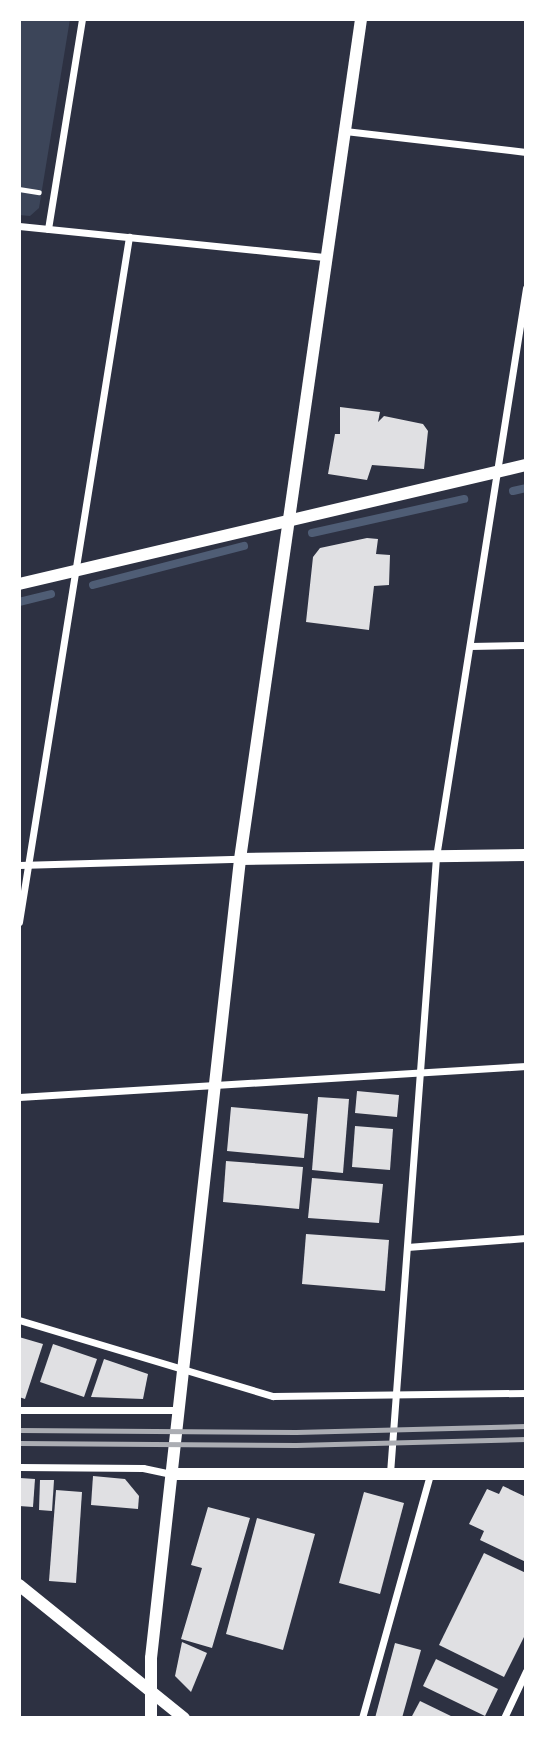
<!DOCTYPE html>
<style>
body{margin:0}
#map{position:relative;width:545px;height:1737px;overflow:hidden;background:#2d3142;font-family:Bitter,serif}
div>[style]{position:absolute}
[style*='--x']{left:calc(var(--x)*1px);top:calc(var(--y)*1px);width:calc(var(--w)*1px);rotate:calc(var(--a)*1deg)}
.green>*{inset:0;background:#3c4559}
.stream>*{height:8px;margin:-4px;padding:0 4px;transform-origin:4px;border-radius:4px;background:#4f5d75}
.building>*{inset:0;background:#e0e0e3}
.path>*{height:4.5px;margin:-2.25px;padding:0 2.25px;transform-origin:2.25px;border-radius:2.25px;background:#fff}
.minor>*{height:7px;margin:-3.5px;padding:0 3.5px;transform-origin:3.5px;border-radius:3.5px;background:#fff}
.tertiary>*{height:12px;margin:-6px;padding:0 6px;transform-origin:6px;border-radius:6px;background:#fff}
.rail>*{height:5px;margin:-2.5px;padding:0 2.5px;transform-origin:2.5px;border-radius:2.5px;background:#abadb3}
span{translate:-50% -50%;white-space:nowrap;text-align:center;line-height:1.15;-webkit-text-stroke:5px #fff;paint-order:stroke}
.frame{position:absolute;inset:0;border:21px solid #fff;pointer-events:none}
</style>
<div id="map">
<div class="green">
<div style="clip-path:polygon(19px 19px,70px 19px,39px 208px,30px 216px,19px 215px)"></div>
</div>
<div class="stream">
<div style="--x:513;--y:491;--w:13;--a:-13"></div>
<div style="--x:312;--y:533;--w:156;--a:-12.6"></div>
<div style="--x:93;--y:585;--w:156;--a:-14.5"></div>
<div style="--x:19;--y:602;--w:33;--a:-14"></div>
</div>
<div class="building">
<div style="clip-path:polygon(340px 407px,380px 412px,378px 422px,384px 416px,423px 424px,428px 431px,424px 469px,372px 465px,367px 480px,328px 474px,335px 434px,340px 434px)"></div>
<div style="clip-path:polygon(367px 538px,378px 539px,376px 554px,390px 555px,389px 585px,374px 586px,369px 630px,306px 622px,313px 557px,320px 548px)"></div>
<div style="clip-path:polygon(357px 1091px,399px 1095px,397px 1117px,355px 1113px)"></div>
<div style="clip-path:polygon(318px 1097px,349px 1099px,343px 1173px,312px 1170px)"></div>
<div style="clip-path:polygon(231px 1107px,308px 1114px,304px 1158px,227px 1151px)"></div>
<div style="clip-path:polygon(355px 1126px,393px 1129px,390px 1170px,352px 1167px)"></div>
<div style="clip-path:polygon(226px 1161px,303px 1167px,299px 1209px,223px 1202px)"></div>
<div style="clip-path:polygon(312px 1178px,383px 1184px,379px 1223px,308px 1218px)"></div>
<div style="clip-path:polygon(306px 1234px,389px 1240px,385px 1291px,302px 1284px)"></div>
<div style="clip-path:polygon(19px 1337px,43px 1344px,25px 1399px,19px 1397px)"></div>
<div style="clip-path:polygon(53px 1344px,97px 1359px,84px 1397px,40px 1382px)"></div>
<div style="clip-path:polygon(104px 1359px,148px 1374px,143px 1399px,91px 1397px)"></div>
<div style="clip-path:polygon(93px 1476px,125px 1479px,139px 1496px,138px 1509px,91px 1505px)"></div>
<div style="clip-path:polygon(20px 1478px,35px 1479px,33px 1507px,19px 1506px)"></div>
<div style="clip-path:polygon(40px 1480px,54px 1480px,52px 1511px,39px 1510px)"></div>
<div style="clip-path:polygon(503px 1486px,526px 1497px,526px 1562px,480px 1540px,484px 1531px,469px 1524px,487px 1489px,499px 1494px)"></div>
<div style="clip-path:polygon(56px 1490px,82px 1492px,76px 1583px,49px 1581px)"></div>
<div style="clip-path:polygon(364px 1492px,404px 1503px,380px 1594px,339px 1583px)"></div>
<div style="clip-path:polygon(208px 1507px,250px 1518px,212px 1648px,181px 1639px,202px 1568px,191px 1565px)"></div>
<div style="clip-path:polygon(257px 1518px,315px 1534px,283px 1650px,226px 1634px)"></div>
<div style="clip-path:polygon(484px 1553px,526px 1573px,526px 1633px,504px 1677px,439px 1645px)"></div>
<div style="clip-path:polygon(182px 1642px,207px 1653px,191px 1692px,175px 1676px)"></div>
<div style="clip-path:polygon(395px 1643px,421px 1650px,402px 1718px,375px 1718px)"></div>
<div style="clip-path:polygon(436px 1659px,498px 1689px,485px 1716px,423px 1686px)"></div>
<div style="clip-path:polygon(420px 1701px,455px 1718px,411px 1718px)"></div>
</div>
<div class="path">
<div style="--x:19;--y:189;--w:20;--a:9"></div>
</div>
<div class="minor">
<div style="--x:345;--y:131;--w:182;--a:6.6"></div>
<div style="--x:19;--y:226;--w:309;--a:5.8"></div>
<div style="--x:48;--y:229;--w:213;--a:-80.8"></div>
<div style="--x:470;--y:646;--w:56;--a:-1"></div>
<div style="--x:19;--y:865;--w:221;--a:-1.6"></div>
<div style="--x:19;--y:922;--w:694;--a:-80.88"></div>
<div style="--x:19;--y:1097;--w:508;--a:-3.5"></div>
<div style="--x:407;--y:1247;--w:119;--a:-4.3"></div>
<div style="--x:19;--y:1320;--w:265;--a:16.7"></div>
<div style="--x:273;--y:1396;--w:253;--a:-0.7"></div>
<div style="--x:19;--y:1410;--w:160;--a:0"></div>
<div style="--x:19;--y:1467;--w:124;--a:0.5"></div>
<div style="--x:143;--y:1468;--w:30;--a:12"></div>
<div style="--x:390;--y:1473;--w:618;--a:-85.73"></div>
<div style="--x:436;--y:857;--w:576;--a:-81.01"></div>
<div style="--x:362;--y:1718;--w:253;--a:-74.4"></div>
<div style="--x:504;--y:1718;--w:52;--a:-64.9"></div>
</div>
<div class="tertiary">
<div style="--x:19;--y:584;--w:521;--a:-13.21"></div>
<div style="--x:240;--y:859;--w:286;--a:-0.8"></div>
<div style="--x:173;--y:1474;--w:353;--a:0"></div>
<div style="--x:19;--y:1585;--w:212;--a:38.9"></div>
<div style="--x:151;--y:1718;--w:60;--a:-90"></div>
<div style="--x:151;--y:1658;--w:804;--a:-83.64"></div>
<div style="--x:240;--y:859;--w:849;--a:-81.8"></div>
</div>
<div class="rail">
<div style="--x:19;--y:1430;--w:277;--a:0.4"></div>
<div style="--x:296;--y:1432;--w:230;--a:-1.5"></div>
<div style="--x:19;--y:1443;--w:277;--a:0.4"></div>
<div style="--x:296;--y:1445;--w:230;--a:-1.5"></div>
</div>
<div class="frame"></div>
</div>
